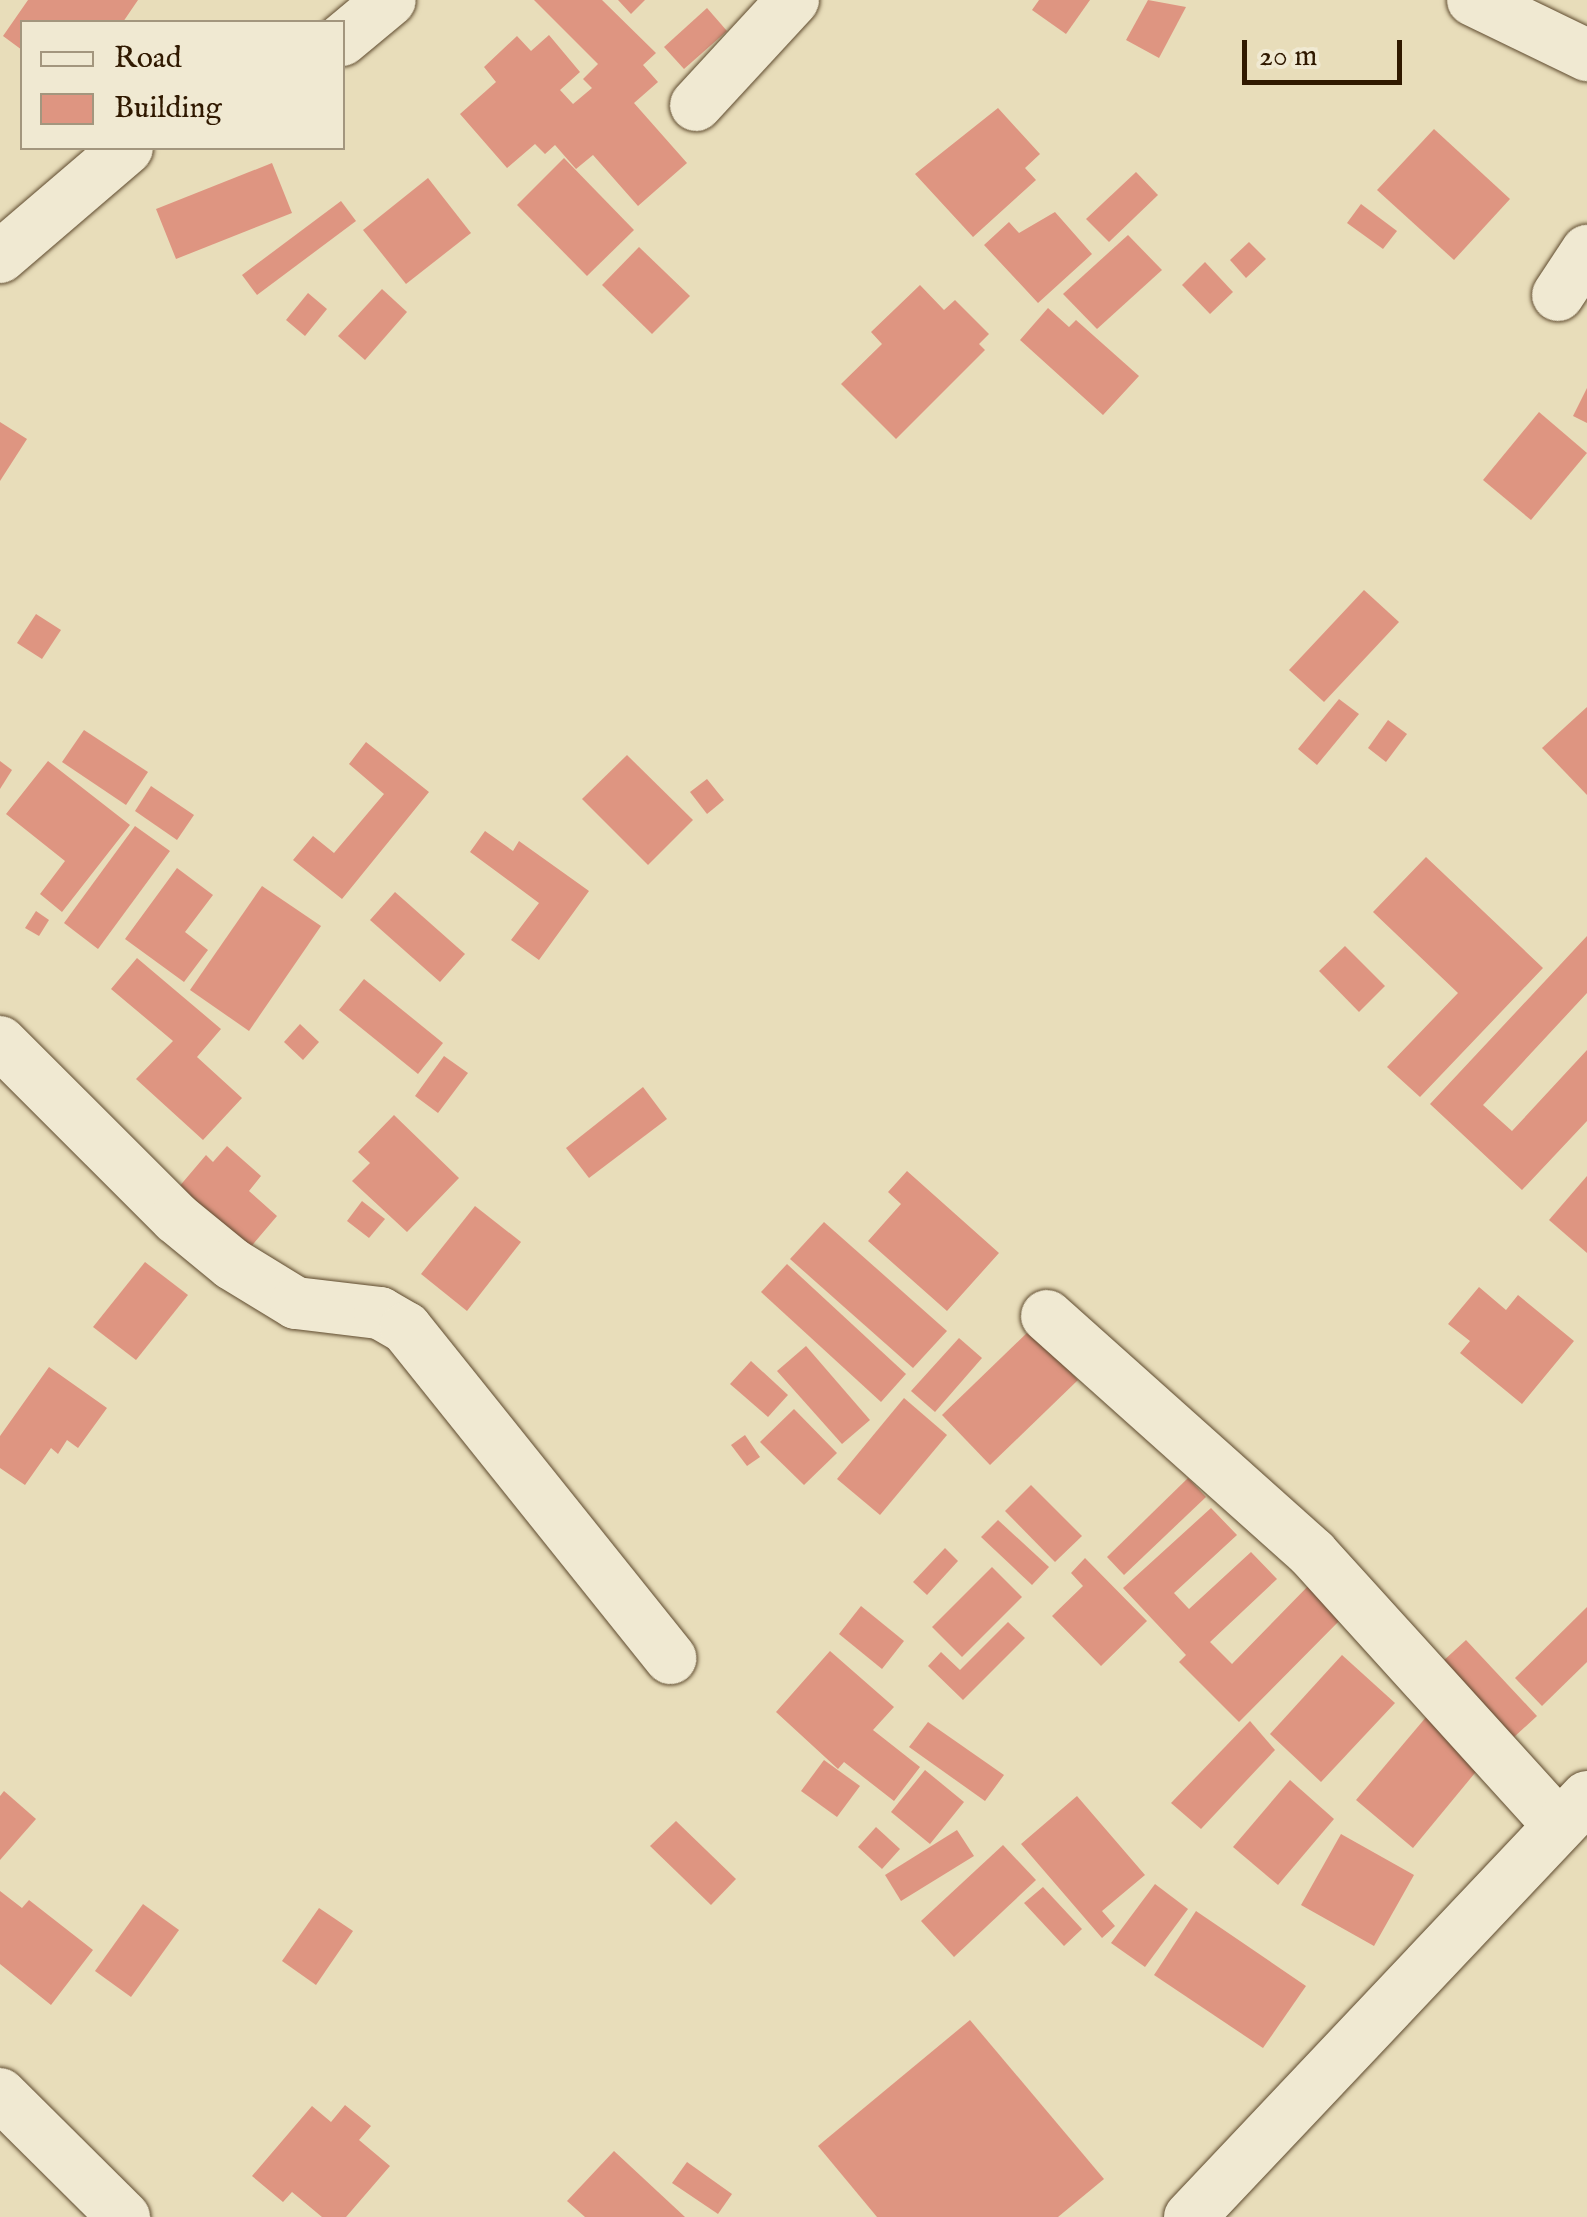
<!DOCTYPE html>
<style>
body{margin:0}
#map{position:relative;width:1587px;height:2217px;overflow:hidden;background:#e8ddba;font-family:"IM FELL English",serif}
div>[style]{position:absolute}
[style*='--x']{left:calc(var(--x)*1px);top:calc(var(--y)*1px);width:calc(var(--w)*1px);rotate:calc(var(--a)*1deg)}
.building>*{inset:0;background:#de9581}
.roads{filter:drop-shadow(0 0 2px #5e4a2e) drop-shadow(0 0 2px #5e4a2e)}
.minor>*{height:52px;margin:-26px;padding:0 26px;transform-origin:26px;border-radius:26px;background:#f0e9d2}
span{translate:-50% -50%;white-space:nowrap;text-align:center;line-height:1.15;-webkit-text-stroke:9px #f0e9d2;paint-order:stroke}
.legend{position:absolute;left:20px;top:20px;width:325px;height:130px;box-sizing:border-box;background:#f0e9d2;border:2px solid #a3967e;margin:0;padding:12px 18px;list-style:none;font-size:30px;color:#301900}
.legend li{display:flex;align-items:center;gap:20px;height:50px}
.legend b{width:50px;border:2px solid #a3967e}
.scale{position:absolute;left:1242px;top:40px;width:160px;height:45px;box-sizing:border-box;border:5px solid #301900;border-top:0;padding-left:12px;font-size:30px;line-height:35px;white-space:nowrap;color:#301900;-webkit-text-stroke:8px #f0e9d2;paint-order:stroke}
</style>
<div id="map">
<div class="building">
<div style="clip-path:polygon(28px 0,138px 0,123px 22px,22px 22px,22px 50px,3px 36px)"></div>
<div style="clip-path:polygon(534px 0,602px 0,656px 53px,643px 65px,658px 82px,634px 103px,687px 163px,638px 206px,593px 155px,576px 169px,555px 145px,545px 154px,535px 144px,507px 168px,460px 114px,496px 82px,484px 67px,517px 36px,531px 51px,549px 35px,580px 72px,560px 90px,573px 104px,592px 88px,583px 79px,598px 64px)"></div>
<div style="clip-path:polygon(618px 0,645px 0,631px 14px)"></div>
<div style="clip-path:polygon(1039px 0,1090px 0,1066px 34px,1032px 10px)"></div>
<div style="clip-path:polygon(1148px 0,1186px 7px,1159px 58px,1126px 40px)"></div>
<div style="clip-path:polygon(707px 8px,727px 31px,684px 69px,664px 47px)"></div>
<div style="clip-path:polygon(998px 108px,1040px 154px,1025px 168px,1036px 180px,973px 237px,915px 174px)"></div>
<div style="clip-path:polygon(1434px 129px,1510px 199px,1454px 260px,1377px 190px)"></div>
<div style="clip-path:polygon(564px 158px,634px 230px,587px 276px,517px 205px)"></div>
<div style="clip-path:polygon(272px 163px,292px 213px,176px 259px,156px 209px)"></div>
<div style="clip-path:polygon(1136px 172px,1158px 195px,1109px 242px,1086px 219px)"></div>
<div style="clip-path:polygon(428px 178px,471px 233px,406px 284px,363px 230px)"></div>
<div style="clip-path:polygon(341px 201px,356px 221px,257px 295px,242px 275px)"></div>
<div style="clip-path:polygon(1361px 204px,1397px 231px,1383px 249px,1347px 223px)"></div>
<div style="clip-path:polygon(1055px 212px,1092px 254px,1038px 303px,984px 245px,1009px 222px,1019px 233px)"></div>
<div style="clip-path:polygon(1128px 235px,1162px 270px,1097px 329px,1063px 294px)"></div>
<div style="clip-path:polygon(1249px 242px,1266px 259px,1246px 278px,1230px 260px)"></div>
<div style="clip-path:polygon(639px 247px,690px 296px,652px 334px,602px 285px)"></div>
<div style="clip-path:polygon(1205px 262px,1233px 292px,1210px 314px,1182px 285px)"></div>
<div style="clip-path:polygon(920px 285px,944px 310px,955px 300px,989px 334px,979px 344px,985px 350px,896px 439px,841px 384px,882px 344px,871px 332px)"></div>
<div style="clip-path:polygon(382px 289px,407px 312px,365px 360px,338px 336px)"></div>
<div style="clip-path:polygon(308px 293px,327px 309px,305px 336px,286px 320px)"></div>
<div style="clip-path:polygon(1048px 308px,1069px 327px,1076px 320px,1139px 376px,1103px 415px,1020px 340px)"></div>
<div style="clip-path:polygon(1587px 388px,1587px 423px,1573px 416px)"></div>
<div style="clip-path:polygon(1539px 412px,1587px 453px,1531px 520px,1483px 480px)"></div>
<div style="clip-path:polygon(0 422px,27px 439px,0 481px)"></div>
<div style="clip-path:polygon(1364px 590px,1399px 622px,1324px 702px,1289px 670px)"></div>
<div style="clip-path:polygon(36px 614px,61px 630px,42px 659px,17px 643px)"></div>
<div style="clip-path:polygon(1339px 699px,1359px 714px,1317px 765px,1298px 749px)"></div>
<div style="clip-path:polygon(1587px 707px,1587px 795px,1542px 748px)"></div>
<div style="clip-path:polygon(1388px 720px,1407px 734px,1386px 762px,1368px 748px)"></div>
<div style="clip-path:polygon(84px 730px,148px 772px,126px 805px,62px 762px)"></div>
<div style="clip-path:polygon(366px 742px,429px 792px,342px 899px,293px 860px,313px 836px,334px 853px,384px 794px,349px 764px)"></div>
<div style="clip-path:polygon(627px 755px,693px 820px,648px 865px,582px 799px)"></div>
<div style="clip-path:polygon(0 761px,12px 770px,0 789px)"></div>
<div style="clip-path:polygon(48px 761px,130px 825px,62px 912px,40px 894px,65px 861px,6px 814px)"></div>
<div style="clip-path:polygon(707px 779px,724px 800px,707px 814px,690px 792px)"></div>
<div style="clip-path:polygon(151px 786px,194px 815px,177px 840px,135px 811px)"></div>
<div style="clip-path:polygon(135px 826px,170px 851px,98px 949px,64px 923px)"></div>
<div style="clip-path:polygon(485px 831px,513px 851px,519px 841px,589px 891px,539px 960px,511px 940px,539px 903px,470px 852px)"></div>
<div style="clip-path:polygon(1426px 857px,1543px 968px,1420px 1097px,1387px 1067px,1458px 993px,1373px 912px)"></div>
<div style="clip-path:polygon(177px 868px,213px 895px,185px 932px,208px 950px,184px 982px,125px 939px)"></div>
<div style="clip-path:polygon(262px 886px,321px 926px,249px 1031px,190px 990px)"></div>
<div style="clip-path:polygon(395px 892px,465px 954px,440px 982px,370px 920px)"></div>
<div style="clip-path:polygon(36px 911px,49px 920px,39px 936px,25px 928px)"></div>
<div style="clip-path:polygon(1587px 936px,1587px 993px,1483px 1105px,1512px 1131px,1587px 1050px,1587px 1121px,1522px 1190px,1430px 1104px)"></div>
<div style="clip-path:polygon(1345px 946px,1385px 986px,1359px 1012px,1319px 971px)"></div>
<div style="clip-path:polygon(137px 958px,221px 1029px,197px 1057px,242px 1098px,203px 1140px,136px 1079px,173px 1041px,111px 989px)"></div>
<div style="clip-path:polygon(364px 979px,443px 1043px,418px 1074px,339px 1010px)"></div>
<div style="clip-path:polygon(300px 1024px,319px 1042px,303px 1060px,284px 1042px)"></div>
<div style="clip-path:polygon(444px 1056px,468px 1073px,438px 1113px,415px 1096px)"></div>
<div style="clip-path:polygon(643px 1087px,667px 1119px,589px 1178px,566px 1148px)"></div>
<div style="clip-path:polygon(394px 1115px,459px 1178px,407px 1232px,352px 1181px,370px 1163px,358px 1152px)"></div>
<div style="clip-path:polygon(227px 1146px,261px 1176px,249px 1191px,277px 1216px,249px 1249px,178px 1188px,206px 1155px,213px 1162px)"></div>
<div style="clip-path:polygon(907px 1171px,999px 1253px,947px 1311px,868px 1241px,901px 1204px,888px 1192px)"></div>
<div style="clip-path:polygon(1587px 1176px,1587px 1253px,1549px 1220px)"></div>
<div style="clip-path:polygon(362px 1201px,385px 1219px,369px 1238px,347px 1221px)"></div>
<div style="clip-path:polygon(475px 1206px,521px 1242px,467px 1311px,421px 1274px)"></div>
<div style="clip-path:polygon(824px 1222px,947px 1331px,913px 1368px,790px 1259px)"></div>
<div style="clip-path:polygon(145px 1262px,188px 1295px,136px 1360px,93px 1327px)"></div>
<div style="clip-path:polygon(787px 1264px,906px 1374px,881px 1402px,761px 1292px)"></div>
<div style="clip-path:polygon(1479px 1287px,1506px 1310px,1518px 1295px,1574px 1341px,1522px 1404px,1460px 1353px,1470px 1341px,1448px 1324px)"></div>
<div style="clip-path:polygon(1030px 1330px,1078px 1380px,990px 1465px,942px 1415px)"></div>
<div style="clip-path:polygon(959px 1338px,982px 1358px,935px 1412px,911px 1391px)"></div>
<div style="clip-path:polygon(806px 1346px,870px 1420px,842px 1444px,777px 1371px)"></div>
<div style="clip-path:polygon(751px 1361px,788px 1395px,768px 1417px,730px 1384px)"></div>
<div style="clip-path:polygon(49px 1367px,107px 1408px,78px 1448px,67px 1440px,58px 1454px,51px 1448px,25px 1485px,0 1468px,0 1436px)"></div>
<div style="clip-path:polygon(904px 1398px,947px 1435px,880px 1515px,837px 1479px)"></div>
<div style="clip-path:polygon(794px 1409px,837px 1453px,804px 1485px,760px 1442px)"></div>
<div style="clip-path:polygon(745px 1435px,760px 1457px,747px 1466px,731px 1445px)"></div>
<div style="clip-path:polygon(1188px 1478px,1206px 1497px,1124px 1575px,1107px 1557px)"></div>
<div style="clip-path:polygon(1031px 1485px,1082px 1536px,1055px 1562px,1005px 1511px)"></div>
<div style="clip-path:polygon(1211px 1508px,1237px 1535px,1174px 1593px,1189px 1609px,1251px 1552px,1277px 1579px,1210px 1642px,1232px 1664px,1312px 1582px,1345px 1615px,1239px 1722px,1179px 1662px,1186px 1655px,1123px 1588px)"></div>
<div style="clip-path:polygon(998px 1520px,1049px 1567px,1032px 1585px,981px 1537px)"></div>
<div style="clip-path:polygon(945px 1548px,958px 1561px,927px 1595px,913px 1582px)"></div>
<div style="clip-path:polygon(1085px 1558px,1147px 1621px,1101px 1666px,1052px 1616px,1083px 1586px,1071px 1573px)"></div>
<div style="clip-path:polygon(992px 1567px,1022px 1597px,962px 1657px,932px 1627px)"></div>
<div style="clip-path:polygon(861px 1606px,904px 1641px,882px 1669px,839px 1634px)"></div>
<div style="clip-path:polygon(1587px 1607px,1587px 1662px,1542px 1706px,1515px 1678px)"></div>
<div style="clip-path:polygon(1008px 1622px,1025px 1638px,963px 1700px,928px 1666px,941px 1652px,960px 1670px)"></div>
<div style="clip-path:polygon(1466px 1640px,1537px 1716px,1513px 1738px,1442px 1662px)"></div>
<div style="clip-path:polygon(830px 1651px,894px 1707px,873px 1730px,920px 1767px,894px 1801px,844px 1762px,838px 1769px,776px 1712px)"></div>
<div style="clip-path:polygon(1342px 1655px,1395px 1703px,1321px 1782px,1270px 1734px)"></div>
<div style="clip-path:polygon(1427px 1716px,1484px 1762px,1413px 1848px,1356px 1800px)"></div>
<div style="clip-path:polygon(1250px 1721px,1275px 1750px,1201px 1829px,1171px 1803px)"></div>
<div style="clip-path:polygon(928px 1722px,1004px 1775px,985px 1801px,909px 1747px)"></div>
<div style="clip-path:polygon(824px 1760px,860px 1786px,837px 1817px,801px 1791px)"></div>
<div style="clip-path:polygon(925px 1770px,964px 1802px,930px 1844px,891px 1812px)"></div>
<div style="clip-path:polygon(1290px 1780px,1334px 1819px,1278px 1885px,1233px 1847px)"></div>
<div style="clip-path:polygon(4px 1791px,36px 1819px,0 1860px,0 1796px)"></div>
<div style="clip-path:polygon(1077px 1796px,1145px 1875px,1102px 1911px,1115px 1926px,1102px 1938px,1021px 1844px)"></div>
<div style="clip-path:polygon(676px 1821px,736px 1879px,711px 1905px,650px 1846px)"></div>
<div style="clip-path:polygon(876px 1827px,900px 1849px,882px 1869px,858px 1847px)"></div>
<div style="clip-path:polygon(957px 1830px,974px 1856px,901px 1901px,885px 1875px)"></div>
<div style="clip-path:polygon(1341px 1834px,1414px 1875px,1374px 1946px,1301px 1905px)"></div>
<div style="clip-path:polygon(1003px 1845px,1036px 1880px,954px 1957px,921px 1921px)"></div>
<div style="clip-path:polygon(1155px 1884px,1188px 1909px,1145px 1967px,1111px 1943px)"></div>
<div style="clip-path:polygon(1043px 1887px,1082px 1929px,1064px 1946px,1024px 1903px)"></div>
<div style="clip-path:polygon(0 1891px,22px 1908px,29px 1900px,93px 1950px,51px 2005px,0 1964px)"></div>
<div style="clip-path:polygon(143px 1904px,179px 1930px,131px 1997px,95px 1971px)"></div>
<div style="clip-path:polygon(319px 1908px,353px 1931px,316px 1985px,282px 1961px)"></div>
<div style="clip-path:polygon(1196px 1911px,1306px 1986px,1263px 2048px,1154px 1975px)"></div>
<div style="clip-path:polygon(970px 2020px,1104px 2179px,1058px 2217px,877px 2217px,818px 2146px)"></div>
<div style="clip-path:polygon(345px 2105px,371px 2126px,359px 2140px,390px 2166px,346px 2217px,322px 2217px,292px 2192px,283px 2202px,252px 2176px,312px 2106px,331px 2122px)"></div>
<div style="clip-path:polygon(614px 2151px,685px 2217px,585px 2217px,567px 2201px)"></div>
<div style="clip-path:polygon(687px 2162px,732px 2194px,718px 2214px,672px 2183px)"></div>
</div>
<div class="roads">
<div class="minor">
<div style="--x:1473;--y:0;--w:127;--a:25.8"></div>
<div style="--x:342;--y:40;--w:62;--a:-39.8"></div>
<div style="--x:696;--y:105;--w:143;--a:-47.3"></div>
<div style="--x:0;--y:257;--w:167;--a:-40.6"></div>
<div style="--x:1558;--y:295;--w:53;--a:-56.6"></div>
<div style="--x:0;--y:1042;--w:249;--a:45"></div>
<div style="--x:176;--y:1218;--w:72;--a:39.4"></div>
<div style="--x:232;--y:1264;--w:75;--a:31.4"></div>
<div style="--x:296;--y:1303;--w:85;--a:6.8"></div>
<div style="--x:380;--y:1313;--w:30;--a:30"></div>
<div style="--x:406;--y:1328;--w:423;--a:51.3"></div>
<div style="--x:1047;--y:1316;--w:356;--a:41.8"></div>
<div style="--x:1312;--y:1553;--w:366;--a:47.8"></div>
<div style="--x:0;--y:2094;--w:175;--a:44.8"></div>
<div style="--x:1190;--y:2217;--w:578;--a:-46.61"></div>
</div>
</div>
<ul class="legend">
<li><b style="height:12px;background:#f0e9d2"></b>Road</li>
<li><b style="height:28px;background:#de9581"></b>Building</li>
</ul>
<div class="scale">20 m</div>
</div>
